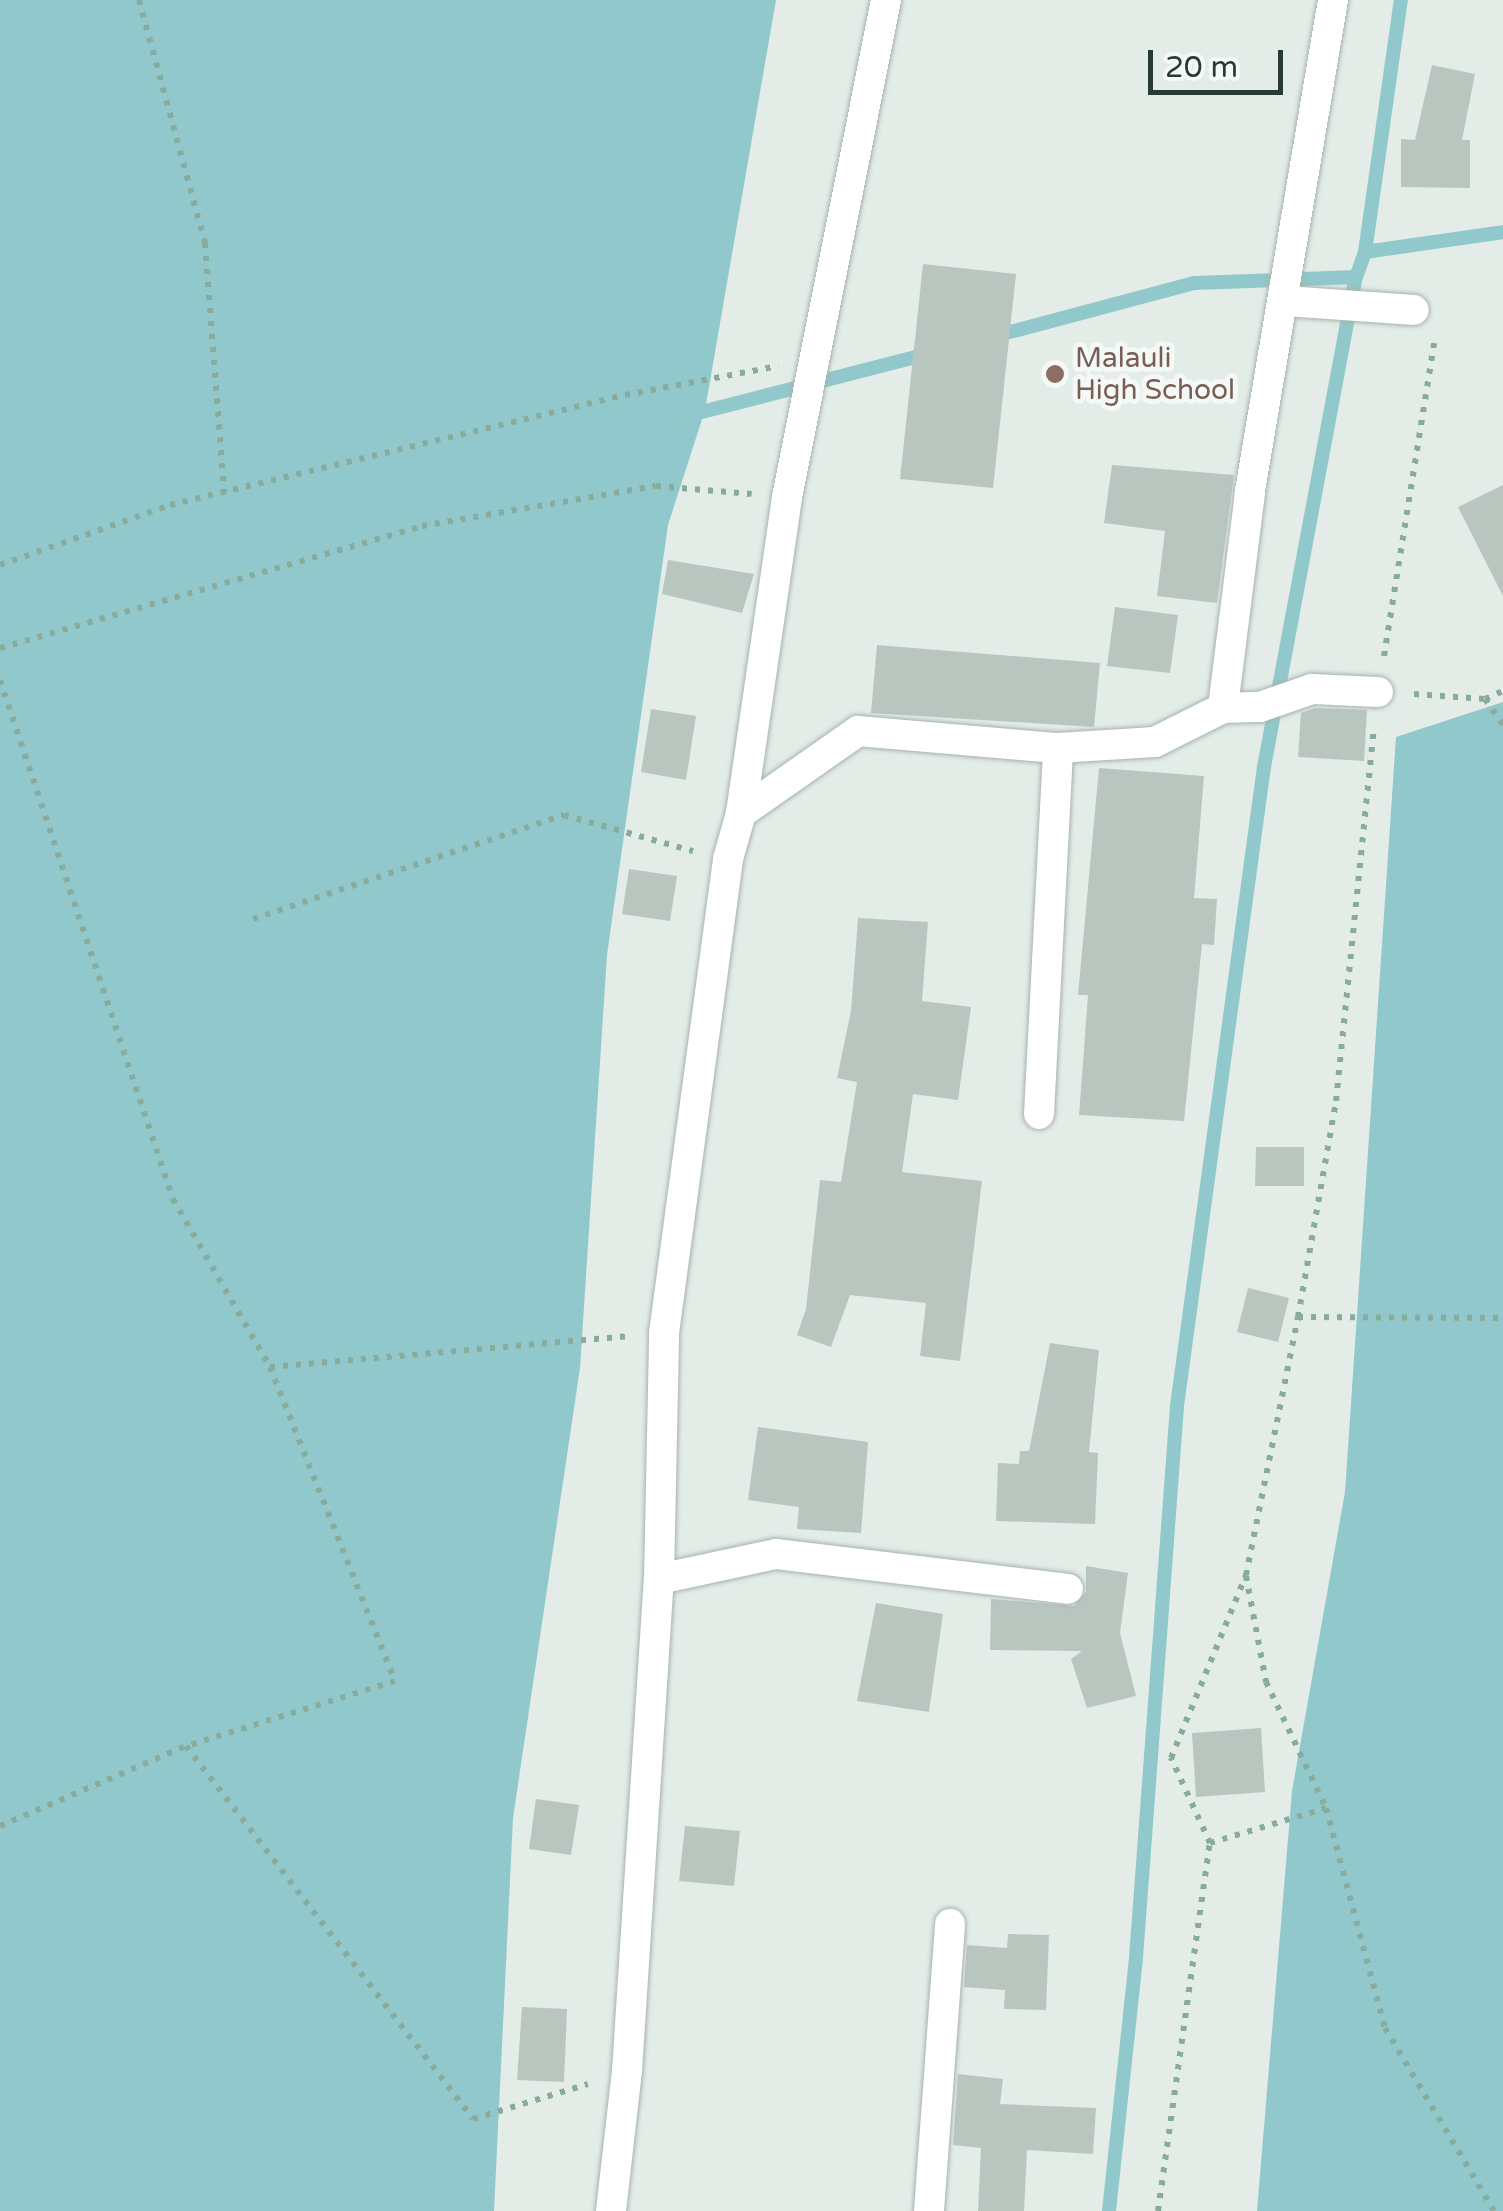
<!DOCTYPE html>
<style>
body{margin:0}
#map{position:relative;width:1503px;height:2211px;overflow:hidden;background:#e3ece7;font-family:"Varela Round",sans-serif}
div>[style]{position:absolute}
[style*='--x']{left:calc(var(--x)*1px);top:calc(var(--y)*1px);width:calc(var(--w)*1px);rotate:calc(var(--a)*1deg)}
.water>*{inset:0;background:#91c8cb}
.stream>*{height:14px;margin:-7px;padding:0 7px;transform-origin:7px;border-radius:7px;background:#91c8cb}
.building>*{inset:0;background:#b9c6c0}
.path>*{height:6px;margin-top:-3px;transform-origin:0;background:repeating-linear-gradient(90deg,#87ac9d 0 5px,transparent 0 13px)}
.roads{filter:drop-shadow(0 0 2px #a6b3ad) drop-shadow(0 0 2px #a6b3ad)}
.street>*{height:30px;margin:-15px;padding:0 15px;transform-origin:15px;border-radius:15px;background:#fff}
.secondary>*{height:30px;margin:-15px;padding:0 15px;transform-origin:15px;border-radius:15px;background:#fff}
.dots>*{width:28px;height:28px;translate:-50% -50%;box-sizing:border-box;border:5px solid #f4f8f6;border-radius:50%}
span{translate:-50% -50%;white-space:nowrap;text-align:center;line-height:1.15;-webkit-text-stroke:10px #f4f8f6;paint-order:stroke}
.education-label{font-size:28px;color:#785e54}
.left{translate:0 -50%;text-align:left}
.scale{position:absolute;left:1148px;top:50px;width:135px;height:45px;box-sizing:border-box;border:5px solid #253b33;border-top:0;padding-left:12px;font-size:30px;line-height:35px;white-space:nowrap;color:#253b33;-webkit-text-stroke:8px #f4f8f6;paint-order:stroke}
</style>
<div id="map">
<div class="water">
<div style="clip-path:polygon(0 0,776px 0,705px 410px,668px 525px,607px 955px,580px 1368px,513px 1818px,494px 2211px,0 2211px)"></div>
<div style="clip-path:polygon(1503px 702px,1503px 2211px,1257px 2211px,1292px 1791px,1345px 1492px,1396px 737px)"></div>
</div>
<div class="stream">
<div style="--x:1365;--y:252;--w:255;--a:-81.9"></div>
<div style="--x:995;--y:336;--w:206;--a:-14.9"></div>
<div style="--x:1194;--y:283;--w:162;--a:-2.1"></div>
<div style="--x:1356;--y:277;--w:27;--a:-70"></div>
<div style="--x:1365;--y:252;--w:139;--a:-8.2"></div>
<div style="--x:690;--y:415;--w:249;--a:-14.4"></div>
<div style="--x:1109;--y:2211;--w:254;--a:-83.9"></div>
<div style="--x:1136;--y:1958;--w:554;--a:-85.75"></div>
<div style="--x:1177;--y:1406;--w:645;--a:-82.25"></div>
<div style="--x:1264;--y:767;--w:499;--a:-79.4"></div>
</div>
<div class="building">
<div style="clip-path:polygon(1432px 65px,1475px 74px,1462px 140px,1470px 140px,1470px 188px,1401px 187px,1401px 139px,1415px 140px)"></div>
<div style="clip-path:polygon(923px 264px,1016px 274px,993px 488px,900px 479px)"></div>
<div style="clip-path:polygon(1112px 465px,1234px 475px,1217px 603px,1157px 596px,1165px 531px,1104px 523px)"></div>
<div style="clip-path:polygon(1503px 485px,1503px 596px,1458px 507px)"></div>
<div style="clip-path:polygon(668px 560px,754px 574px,742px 613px,662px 594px)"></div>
<div style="clip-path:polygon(1115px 607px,1178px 615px,1170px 673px,1107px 666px)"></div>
<div style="clip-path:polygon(877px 645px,1100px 663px,1094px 727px,871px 713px)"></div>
<div style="clip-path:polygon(1315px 708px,1367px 710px,1364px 761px,1298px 757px,1301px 713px)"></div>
<div style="clip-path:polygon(651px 709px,696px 716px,686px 780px,641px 772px)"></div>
<div style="clip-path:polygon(1099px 768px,1204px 776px,1194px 898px,1217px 899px,1214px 945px,1202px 944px,1184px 1121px,1079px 1115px,1088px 995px,1078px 995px)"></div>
<div style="clip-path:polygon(629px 869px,677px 876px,670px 921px,622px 914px)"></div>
<div style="clip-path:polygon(858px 918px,928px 922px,922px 1001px,971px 1007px,958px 1100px,913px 1094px,902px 1172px,982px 1181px,960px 1361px,920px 1356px,926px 1303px,850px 1295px,831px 1347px,797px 1335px,806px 1309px,820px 1180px,841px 1182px,857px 1082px,837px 1078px,851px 1011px)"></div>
<div style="clip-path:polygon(1256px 1147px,1304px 1147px,1304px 1186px,1255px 1186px)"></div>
<div style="clip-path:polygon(1248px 1288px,1289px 1298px,1278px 1342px,1237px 1332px)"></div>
<div style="clip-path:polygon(1050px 1343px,1099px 1350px,1089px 1452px,1098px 1453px,1095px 1524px,996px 1521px,998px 1463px,1019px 1464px,1020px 1451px,1029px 1451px)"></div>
<div style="clip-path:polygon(758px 1427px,868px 1442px,861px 1533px,797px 1529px,799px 1507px,748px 1500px)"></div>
<div style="clip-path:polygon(1086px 1566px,1128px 1573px,1120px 1633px,1136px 1696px,1087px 1708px,1071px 1659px,1082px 1651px,990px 1650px,991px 1599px,1074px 1606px,1086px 1592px)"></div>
<div style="clip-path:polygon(876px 1603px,943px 1614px,929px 1712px,857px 1701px)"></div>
<div style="clip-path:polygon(1261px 1728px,1265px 1792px,1196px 1797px,1192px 1733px)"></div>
<div style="clip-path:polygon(536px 1799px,579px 1805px,571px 1855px,529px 1849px)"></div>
<div style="clip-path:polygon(685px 1826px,740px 1831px,734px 1886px,679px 1881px)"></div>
<div style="clip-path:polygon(1008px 1934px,1049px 1935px,1046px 2010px,1004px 2009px,1005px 1990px,964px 1987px,967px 1945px,1007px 1948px)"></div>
<div style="clip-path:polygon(522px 2007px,567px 2009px,564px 2082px,517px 2080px)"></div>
<div style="clip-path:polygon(958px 2074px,1003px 2079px,1000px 2104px,1096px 2108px,1093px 2154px,1027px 2150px,1024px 2211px,978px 2211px,981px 2148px,953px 2145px)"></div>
</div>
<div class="path">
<div style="--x:139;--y:0;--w:252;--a:74.8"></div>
<div style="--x:205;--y:243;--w:250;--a:85.6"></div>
<div style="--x:0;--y:565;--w:180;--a:-19.4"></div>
<div style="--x:170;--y:505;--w:468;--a:-13.6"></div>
<div style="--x:625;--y:395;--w:156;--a:-10.7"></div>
<div style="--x:0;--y:648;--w:439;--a:-16.1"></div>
<div style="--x:422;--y:526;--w:237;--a:-9.7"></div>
<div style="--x:656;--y:486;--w:96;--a:4.8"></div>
<div style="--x:1384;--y:656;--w:317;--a:-80.9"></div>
<div style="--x:0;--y:680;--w:547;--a:71.57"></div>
<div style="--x:173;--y:1199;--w:194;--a:60"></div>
<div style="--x:270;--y:1367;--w:338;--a:68.3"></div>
<div style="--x:395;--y:1681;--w:219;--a:162.7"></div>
<div style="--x:1414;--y:694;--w:71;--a:4"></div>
<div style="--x:1485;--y:699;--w:32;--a:55"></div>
<div style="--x:1485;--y:699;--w:20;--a:-24"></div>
<div style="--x:253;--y:919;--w:328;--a:-18.5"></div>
<div style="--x:564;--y:815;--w:134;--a:15.6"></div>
<div style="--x:1298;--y:1317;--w:205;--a:0.3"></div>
<div style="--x:270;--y:1367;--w:359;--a:-4.9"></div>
<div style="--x:1246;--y:1576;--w:108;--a:79.3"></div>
<div style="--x:1266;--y:1682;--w:140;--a:64.5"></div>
<div style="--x:0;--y:1826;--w:202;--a:-23.3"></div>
<div style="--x:186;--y:1746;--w:471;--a:52.4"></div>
<div style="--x:473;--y:2119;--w:120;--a:-16.9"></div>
<div style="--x:1210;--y:1843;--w:94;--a:-114.6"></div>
<div style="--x:1171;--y:1758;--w:198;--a:-67.7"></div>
<div style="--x:1246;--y:1575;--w:263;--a:-78.6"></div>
<div style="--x:1298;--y:1317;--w:219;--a:-80"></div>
<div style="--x:1336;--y:1101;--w:375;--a:-84.2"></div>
<div style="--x:1158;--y:2211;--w:372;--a:-82"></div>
<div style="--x:1210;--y:1843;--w:121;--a:-16.8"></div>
<div style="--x:1326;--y:1808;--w:228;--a:75"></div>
<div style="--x:1385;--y:2028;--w:213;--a:59.2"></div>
</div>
<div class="roads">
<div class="street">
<div style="--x:1333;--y:0;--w:500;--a:99.6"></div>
<div style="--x:1250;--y:493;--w:217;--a:97.2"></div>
<div style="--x:1223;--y:708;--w:37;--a:-2"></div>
<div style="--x:1260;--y:707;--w:55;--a:-19.1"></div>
<div style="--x:1312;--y:689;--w:66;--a:2.6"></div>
<div style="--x:1286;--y:301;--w:128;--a:4"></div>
<div style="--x:741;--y:813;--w:143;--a:-35"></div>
<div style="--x:858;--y:731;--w:201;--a:4.9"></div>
<div style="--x:1039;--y:1114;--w:366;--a:-87"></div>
<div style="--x:1058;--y:748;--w:97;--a:-3.5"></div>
<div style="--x:1155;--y:742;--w:76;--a:-26.6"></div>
<div style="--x:659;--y:1579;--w:120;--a:-12.1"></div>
<div style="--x:776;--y:1554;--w:294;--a:6.8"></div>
<div style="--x:929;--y:2211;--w:288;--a:-85.8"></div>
</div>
<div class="secondary">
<div style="--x:611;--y:2211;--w:141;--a:-83.5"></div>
<div style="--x:627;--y:2071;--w:493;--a:-86.3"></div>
<div style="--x:659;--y:1579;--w:246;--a:-88.8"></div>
<div style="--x:664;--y:1333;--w:478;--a:-82.3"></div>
<div style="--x:728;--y:859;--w:48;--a:-74.2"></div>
<div style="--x:741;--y:813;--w:319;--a:-81.7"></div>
<div style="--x:787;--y:497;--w:507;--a:-78.73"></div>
</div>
</div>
<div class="dots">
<div style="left:1055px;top:374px;background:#8d6e63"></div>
</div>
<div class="education-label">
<span class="left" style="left:1075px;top:374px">Malauli<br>High School</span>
</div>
<div class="scale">20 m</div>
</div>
